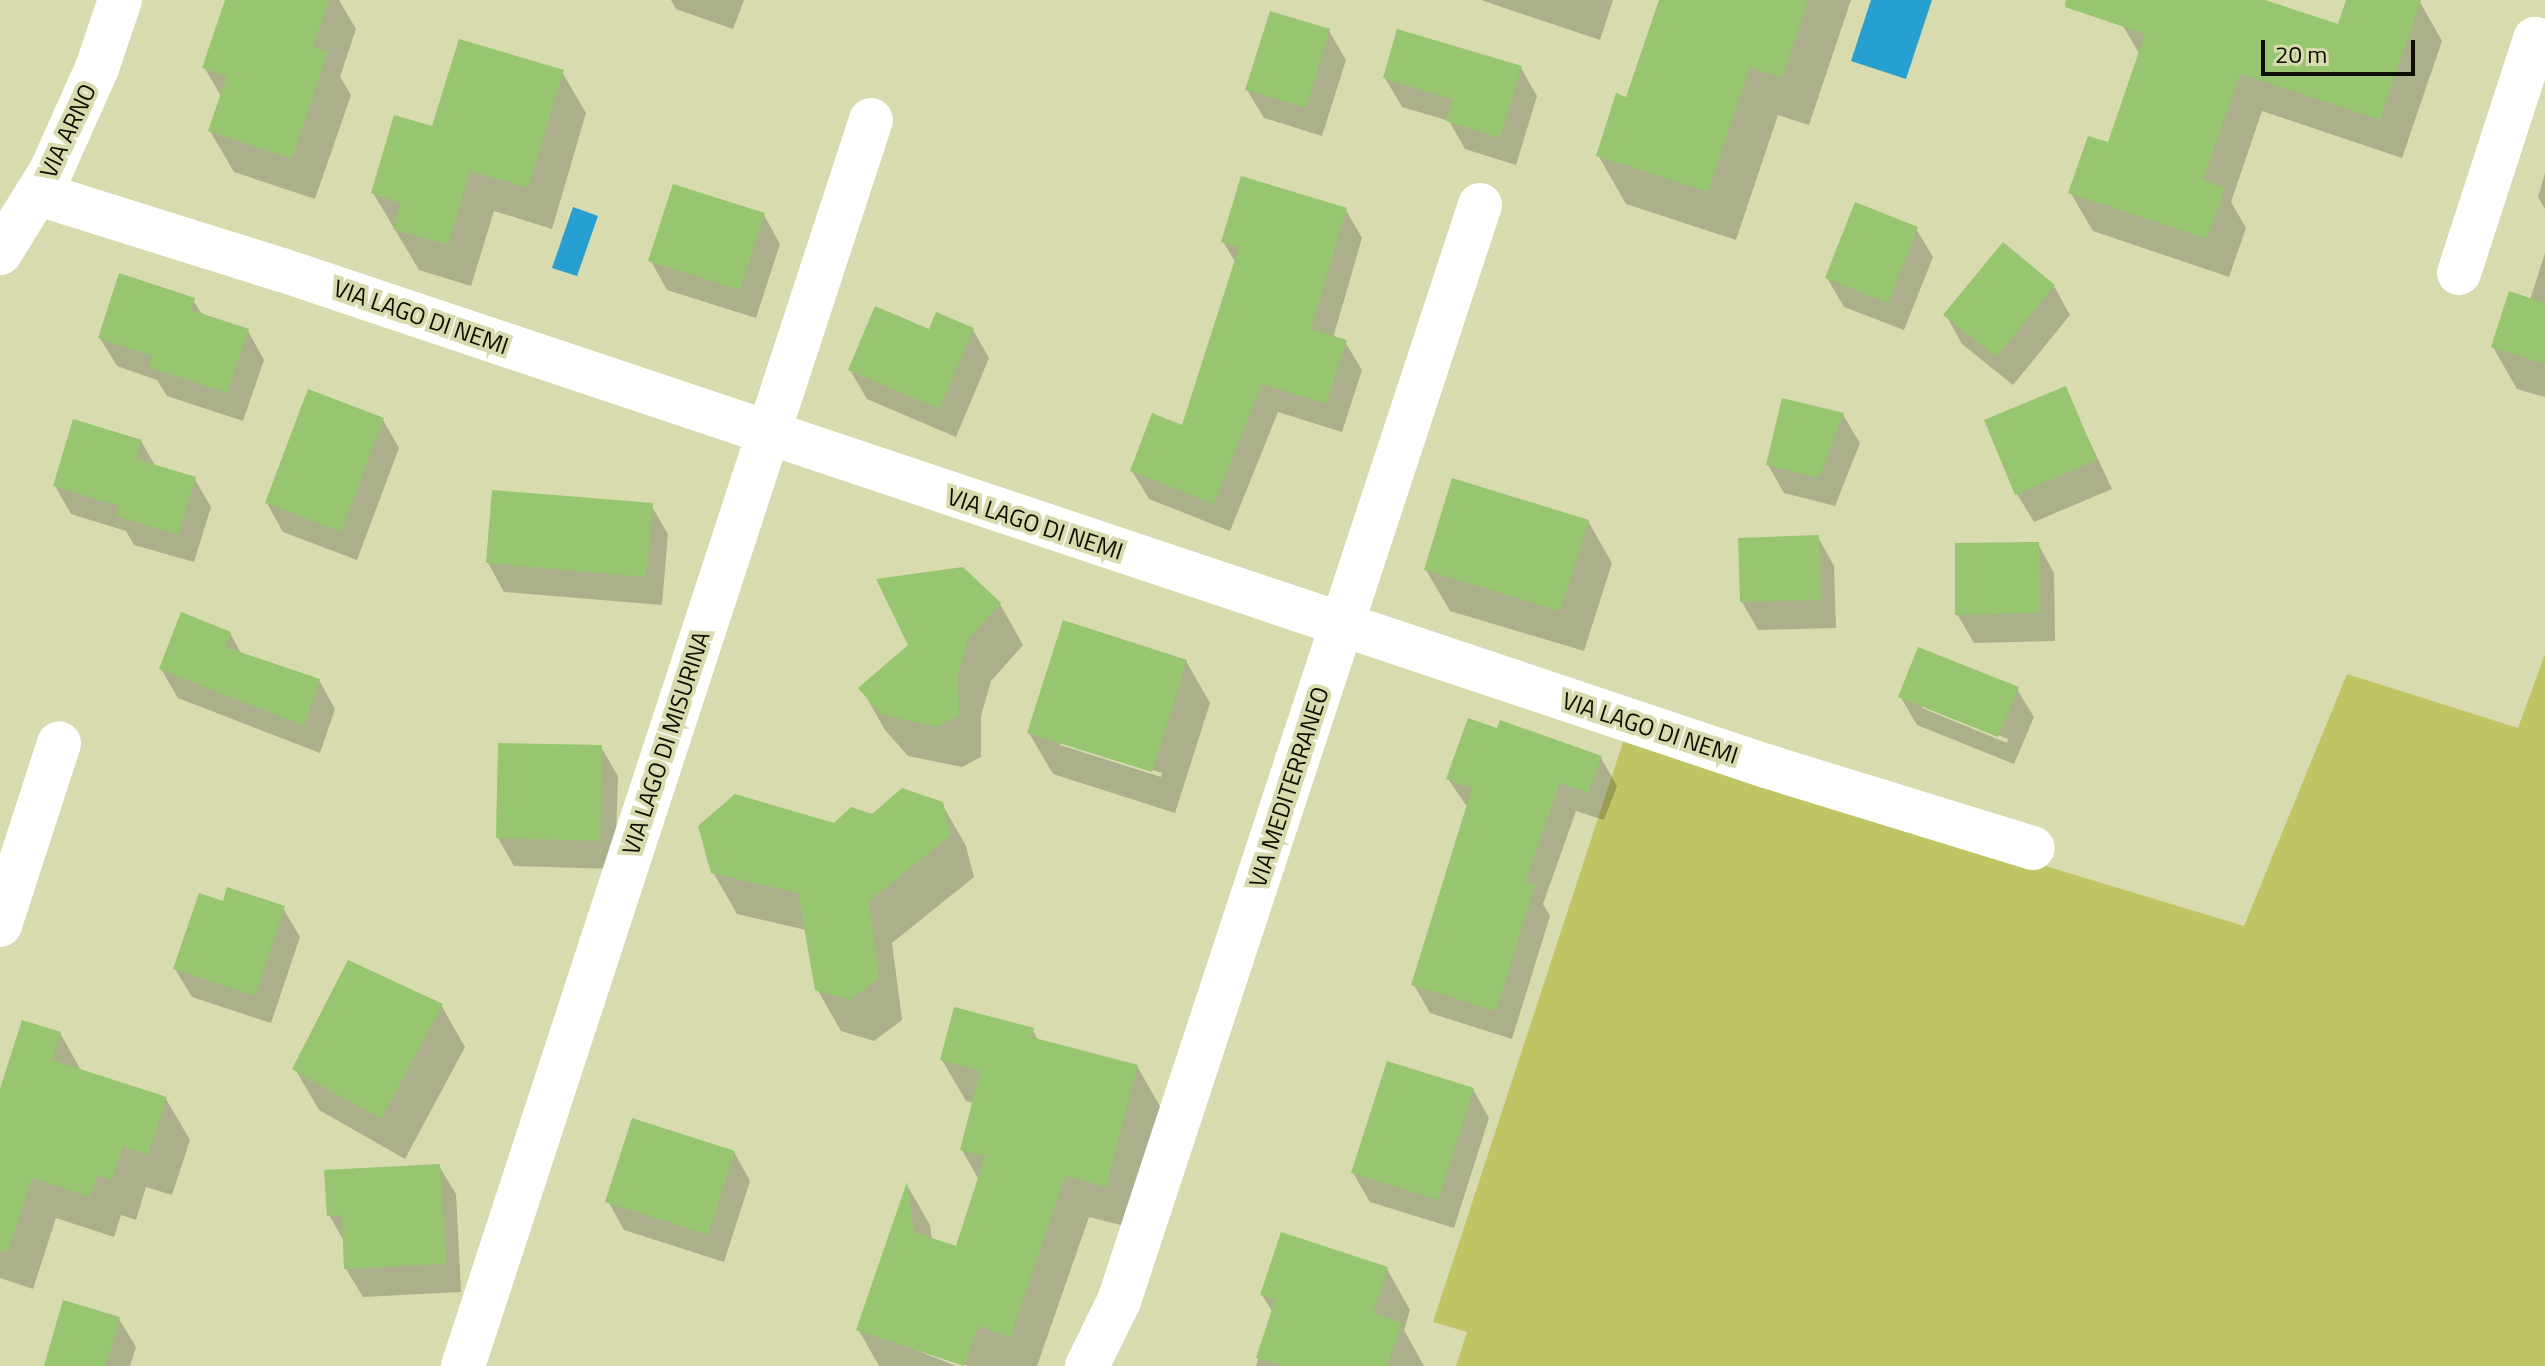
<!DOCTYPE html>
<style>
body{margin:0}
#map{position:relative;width:2545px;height:1366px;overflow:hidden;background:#d7dbae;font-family:"Titillium Web",sans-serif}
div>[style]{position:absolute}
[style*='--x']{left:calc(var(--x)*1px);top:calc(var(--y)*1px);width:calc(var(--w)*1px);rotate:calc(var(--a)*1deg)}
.green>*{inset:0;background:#bfc565}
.water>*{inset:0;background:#289fd1}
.shadow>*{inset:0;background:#0003}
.building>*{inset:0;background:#97c570}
.minor>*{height:44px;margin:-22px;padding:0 22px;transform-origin:22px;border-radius:22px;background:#fff}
span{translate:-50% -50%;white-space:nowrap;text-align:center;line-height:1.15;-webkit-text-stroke:8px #d7dbae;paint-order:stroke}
.street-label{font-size:24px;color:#0d0e01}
.scale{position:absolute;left:2261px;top:40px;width:154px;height:36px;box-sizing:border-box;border:4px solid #0d0e01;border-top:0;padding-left:10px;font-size:24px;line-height:28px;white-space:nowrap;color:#0d0e01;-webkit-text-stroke:6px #d7dbae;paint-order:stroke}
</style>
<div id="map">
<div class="green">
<div style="clip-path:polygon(2545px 654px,2545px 1366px,1456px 1366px,1467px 1332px,1433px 1322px,1624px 739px,2244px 926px,2347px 674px,2518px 728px)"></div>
</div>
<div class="water">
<div style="clip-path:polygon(1871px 0,1932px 0,1906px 79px,1851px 61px)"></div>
<div style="clip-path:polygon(573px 207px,598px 216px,577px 276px,552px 268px)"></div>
</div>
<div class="shadow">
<div style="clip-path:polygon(227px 0,339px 0,356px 29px,340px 77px,351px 95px,315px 199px,234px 172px,210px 131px,222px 98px,204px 67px)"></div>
<div style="clip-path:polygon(671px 0,744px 0,733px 29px,676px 9px)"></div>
<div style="clip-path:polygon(1481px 0,1613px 0,1600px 40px)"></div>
<div style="clip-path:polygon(1661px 0,1851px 0,1809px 125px,1778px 115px,1736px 240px,1626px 204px,1598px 155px,1627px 99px)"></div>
<div style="clip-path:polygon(2132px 0,2259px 0,2339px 27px,2349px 0,2420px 2px,2442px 41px,2402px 158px,2262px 111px,2231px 202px,2246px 228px,2229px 277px,2093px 231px,2070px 192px,2110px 145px,2140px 55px,2123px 26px)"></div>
<div style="clip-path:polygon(1329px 31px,1346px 60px,1322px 136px,1264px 118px,1247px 90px)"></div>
<div style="clip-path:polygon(1521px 68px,1537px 96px,1516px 165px,1465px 149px,1449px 121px,1402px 107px,1385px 78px)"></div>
<div style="clip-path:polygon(562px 72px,586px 113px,552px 229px,494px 211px,471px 286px,419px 270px,373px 193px,434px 129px)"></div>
<div style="clip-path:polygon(2545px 173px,2545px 209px,2538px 197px)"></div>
<div style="clip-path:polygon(1346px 210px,1362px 238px,1333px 338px,1345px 342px,1362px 370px,1342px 432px,1278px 412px,1230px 531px,1149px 499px,1132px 471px,1183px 428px,1236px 263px,1223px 242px)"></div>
<div style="clip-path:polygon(764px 215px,780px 244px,756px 318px,667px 290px,651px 261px)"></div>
<div style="clip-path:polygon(1916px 229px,1933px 257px,1904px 330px,1844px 307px,1827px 278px)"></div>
<div style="clip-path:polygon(2545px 253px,2545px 397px,2517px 389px,2493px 347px,2530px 300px)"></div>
<div style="clip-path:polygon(2054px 286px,2070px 315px,2013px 385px,1962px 344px,1946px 315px)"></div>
<div style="clip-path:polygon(193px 300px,203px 316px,248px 331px,264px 360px,243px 421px,167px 396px,157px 380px,117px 366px,100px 338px)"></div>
<div style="clip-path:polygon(973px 330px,989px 358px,956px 437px,867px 399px,850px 370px)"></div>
<div style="clip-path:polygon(2065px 389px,2112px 489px,2034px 522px,2017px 494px)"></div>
<div style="clip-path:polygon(1843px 415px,1860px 443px,1835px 506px,1784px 493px,1768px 465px)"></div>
<div style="clip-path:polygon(383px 420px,399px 448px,357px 560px,283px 532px,267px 503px)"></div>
<div style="clip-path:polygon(141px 441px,156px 467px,194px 478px,211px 507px,194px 562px,134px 545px,126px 531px,71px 514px,55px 486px)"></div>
<div style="clip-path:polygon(651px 505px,668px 534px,662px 605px,504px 592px,488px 563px)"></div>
<div style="clip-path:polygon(1588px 521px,1612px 563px,1584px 651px,1450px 611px,1426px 570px)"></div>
<div style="clip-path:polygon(1818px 537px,1834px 566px,1836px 628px,1758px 630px,1742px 602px)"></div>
<div style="clip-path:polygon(2038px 544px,2054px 573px,2055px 641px,1974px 643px,1957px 614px)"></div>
<div style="clip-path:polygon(1000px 604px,1023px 645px,991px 681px,981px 716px,981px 757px,962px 767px,908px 756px,885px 730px,861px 688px,910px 645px)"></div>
<div style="clip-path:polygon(230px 633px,242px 655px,319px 680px,335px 709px,320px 753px,178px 698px,161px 669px)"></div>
<div style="clip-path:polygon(evenodd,1186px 661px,1210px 703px,1175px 813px,1053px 774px,1029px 733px,1186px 661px,1060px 741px,1162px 773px,1161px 777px,1060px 745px,1060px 741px)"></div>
<div style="clip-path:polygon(evenodd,2017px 689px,2034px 717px,2014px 764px,1917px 725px,1900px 696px,2017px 689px,1922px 704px,2008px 739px,2007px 743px,1922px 708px,1922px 704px)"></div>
<div style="clip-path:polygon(1499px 730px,1601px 758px,1617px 786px,1604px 820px,1576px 811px,1543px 904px,1550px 916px,1512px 1039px,1430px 1013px,1414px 985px,1468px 808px,1448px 779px)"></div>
<div style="clip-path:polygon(601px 747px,618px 776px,615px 869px,514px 866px,498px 838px)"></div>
<div style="clip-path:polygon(942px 804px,966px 846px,974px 877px,892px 943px,902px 1020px,874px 1041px,841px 1031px,817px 989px,806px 930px,737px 914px,713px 872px,835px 825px)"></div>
<div style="clip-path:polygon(283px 908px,300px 937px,271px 1023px,192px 997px,175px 969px)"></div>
<div style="clip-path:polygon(441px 1005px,465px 1047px,405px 1159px,319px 1110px,295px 1069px)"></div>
<div style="clip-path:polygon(1032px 1029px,1039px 1042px,1137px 1066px,1161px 1108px,1129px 1227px,1089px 1217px,1037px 1366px,968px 1366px,889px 1339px,956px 1366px,879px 1366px,858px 1329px,908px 1187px,930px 1225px,932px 1240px,957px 1248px,979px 1180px,962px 1150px,974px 1103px,966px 1101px,942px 1060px)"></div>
<div style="clip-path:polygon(60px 1033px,82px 1072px,166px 1099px,190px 1140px,172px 1195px,146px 1187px,136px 1220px,121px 1215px,114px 1237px,56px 1218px,33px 1289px,0 1278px,0 1095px)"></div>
<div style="clip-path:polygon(1473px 1089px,1489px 1118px,1454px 1228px,1370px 1202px,1353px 1173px)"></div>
<div style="clip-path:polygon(734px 1152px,750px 1181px,724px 1262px,624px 1230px,608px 1201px)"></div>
<div style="clip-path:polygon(439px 1166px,456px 1194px,461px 1292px,363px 1297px,346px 1269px,345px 1243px,329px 1215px)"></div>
<div style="clip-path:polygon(1387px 1269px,1410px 1310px,1404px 1330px,1424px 1366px,1256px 1366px,1273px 1313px,1262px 1295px)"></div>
<div style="clip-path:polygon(119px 1319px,136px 1347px,130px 1366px,46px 1366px)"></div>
</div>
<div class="building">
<div style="clip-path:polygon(225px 0,329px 0,313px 47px,328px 52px,292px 159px,208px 131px,227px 76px,202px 68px)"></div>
<div style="clip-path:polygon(1659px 0,1808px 0,1782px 78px,1750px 67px,1708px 192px,1596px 156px,1616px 93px,1626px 97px)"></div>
<div style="clip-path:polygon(2066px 0,2265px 0,2338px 24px,2346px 0,2421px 0,2380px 120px,2240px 74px,2203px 180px,2225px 188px,2207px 239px,2068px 193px,2088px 136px,2108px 142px,2145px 34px,2065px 7px)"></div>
<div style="clip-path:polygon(1270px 11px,1330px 29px,1306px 108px,1245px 90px)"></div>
<div style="clip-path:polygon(1397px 29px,1522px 66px,1500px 138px,1446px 121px,1453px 100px,1383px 78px)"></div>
<div style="clip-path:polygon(459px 39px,564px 70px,528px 188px,470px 171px,448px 245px,393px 229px,401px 203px,371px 193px,394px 115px,432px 126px)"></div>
<div style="clip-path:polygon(1241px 176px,1347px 208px,1311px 329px,1347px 340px,1326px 404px,1262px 384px,1214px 504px,1130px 471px,1152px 413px,1182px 425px,1239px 247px,1221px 242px)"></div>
<div style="clip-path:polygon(673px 184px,765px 213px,740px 290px,648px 261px)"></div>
<div style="clip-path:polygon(1855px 202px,1918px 227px,1888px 303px,1825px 278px)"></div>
<div style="clip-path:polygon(2003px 242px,2055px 285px,1996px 357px,1943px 315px)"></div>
<div style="clip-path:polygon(119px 273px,195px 298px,191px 310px,249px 329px,227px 393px,148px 367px,152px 356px,98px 338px)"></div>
<div style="clip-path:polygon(2509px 291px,2545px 303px,2545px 364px,2491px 347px)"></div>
<div style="clip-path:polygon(875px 306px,929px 329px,936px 312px,974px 328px,939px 409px,848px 370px)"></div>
<div style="clip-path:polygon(2066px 386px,2097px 460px,2015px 495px,1984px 420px)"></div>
<div style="clip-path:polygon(308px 389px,384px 418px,341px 532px,265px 503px)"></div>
<div style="clip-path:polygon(1782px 398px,1844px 413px,1819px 478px,1766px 465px)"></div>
<div style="clip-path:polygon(73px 419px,142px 440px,136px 459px,196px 477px,178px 535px,116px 516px,119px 506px,53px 486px)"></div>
<div style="clip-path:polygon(1452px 478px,1589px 520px,1560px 611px,1424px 570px)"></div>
<div style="clip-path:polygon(492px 490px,653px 503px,646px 577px,486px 563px)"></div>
<div style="clip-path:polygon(1819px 535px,1821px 600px,1740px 602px,1738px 538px)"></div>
<div style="clip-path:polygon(2039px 542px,2040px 613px,1955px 615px,1955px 543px)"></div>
<div style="clip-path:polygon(963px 567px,1001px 603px,968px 639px,958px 674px,959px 715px,937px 727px,882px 715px,858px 688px,908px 645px,876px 579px)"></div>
<div style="clip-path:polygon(181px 612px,231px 632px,225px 647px,320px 679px,304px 726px,159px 669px)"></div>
<div style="clip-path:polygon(1063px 620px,1187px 660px,1152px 772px,1027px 733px)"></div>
<div style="clip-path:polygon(1918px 647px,2019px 687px,1998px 737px,1898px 697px)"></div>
<div style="clip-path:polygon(1468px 718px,1497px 728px,1500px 720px,1602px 756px,1588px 793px,1560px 783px,1525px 882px,1535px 885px,1496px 1011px,1411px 985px,1472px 788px,1446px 779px)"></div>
<div style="clip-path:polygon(498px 743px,602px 745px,600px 841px,496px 838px)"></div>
<div style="clip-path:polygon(902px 788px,943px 802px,951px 835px,869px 901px,879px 978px,850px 1000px,815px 990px,798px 893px,711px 873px,698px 826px,735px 794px,834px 823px,851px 807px,872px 814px)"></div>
<div style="clip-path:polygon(227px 887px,285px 906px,255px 996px,173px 969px,199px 893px,223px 901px)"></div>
<div style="clip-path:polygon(348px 960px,443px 1004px,381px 1119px,292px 1069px)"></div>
<div style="clip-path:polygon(954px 1007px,1034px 1028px,1031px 1037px,1138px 1065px,1106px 1187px,1065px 1176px,1010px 1337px,978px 1326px,964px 1366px,856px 1330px,907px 1182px,914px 1232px,956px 1246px,985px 1156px,960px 1150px,980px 1071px,940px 1060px)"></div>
<div style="clip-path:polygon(22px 1020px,61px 1032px,52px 1060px,167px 1097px,148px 1155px,123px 1146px,112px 1180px,98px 1175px,90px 1197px,32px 1178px,8px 1252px,0 1251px,0 1089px)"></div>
<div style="clip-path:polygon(1387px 1061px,1474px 1088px,1438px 1200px,1351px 1173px)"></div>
<div style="clip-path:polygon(632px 1118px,735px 1151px,708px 1235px,605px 1202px)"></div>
<div style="clip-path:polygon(440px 1164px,446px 1264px,344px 1269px,342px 1215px,327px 1216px,324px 1170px)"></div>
<div style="clip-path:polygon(1281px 1232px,1388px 1267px,1373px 1313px,1402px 1323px,1387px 1366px,1283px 1366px,1256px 1358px,1275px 1300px,1260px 1295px)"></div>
<div style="clip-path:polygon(63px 1300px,120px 1317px,106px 1366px,44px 1366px)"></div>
</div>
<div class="minor">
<div style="--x:39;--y:194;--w:255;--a:17.4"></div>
<div style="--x:282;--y:270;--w:1565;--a:18.48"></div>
<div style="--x:1766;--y:766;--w:279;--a:17.1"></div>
<div style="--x:0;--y:253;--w:97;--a:-58.1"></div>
<div style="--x:51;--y:171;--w:113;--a:-65.9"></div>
<div style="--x:97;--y:68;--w:72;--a:-71.3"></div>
<div style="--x:2459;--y:273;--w:246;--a:-72"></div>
<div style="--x:2535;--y:39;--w:10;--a:17"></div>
<div style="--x:0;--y:925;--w:191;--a:-72"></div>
<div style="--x:463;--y:1366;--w:1311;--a:-71.87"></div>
<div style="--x:1087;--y:1366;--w:72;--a:-63.8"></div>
<div style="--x:1119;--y:1301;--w:1154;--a:-71.77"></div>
</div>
<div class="street-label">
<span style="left:68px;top:131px;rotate:-65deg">VIA ARNO</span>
<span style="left:421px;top:317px;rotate:19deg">VIA LAGO DI NEMI</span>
<span style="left:1035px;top:524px;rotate:18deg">VIA LAGO DI NEMI</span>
<span style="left:1650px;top:728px;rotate:18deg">VIA LAGO DI NEMI</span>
<span style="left:666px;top:743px;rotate:-72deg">VIA LAGO DI MISURINA</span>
<span style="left:1289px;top:787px;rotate:-72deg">VIA MEDITERRANEO</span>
</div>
<div class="scale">20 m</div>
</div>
